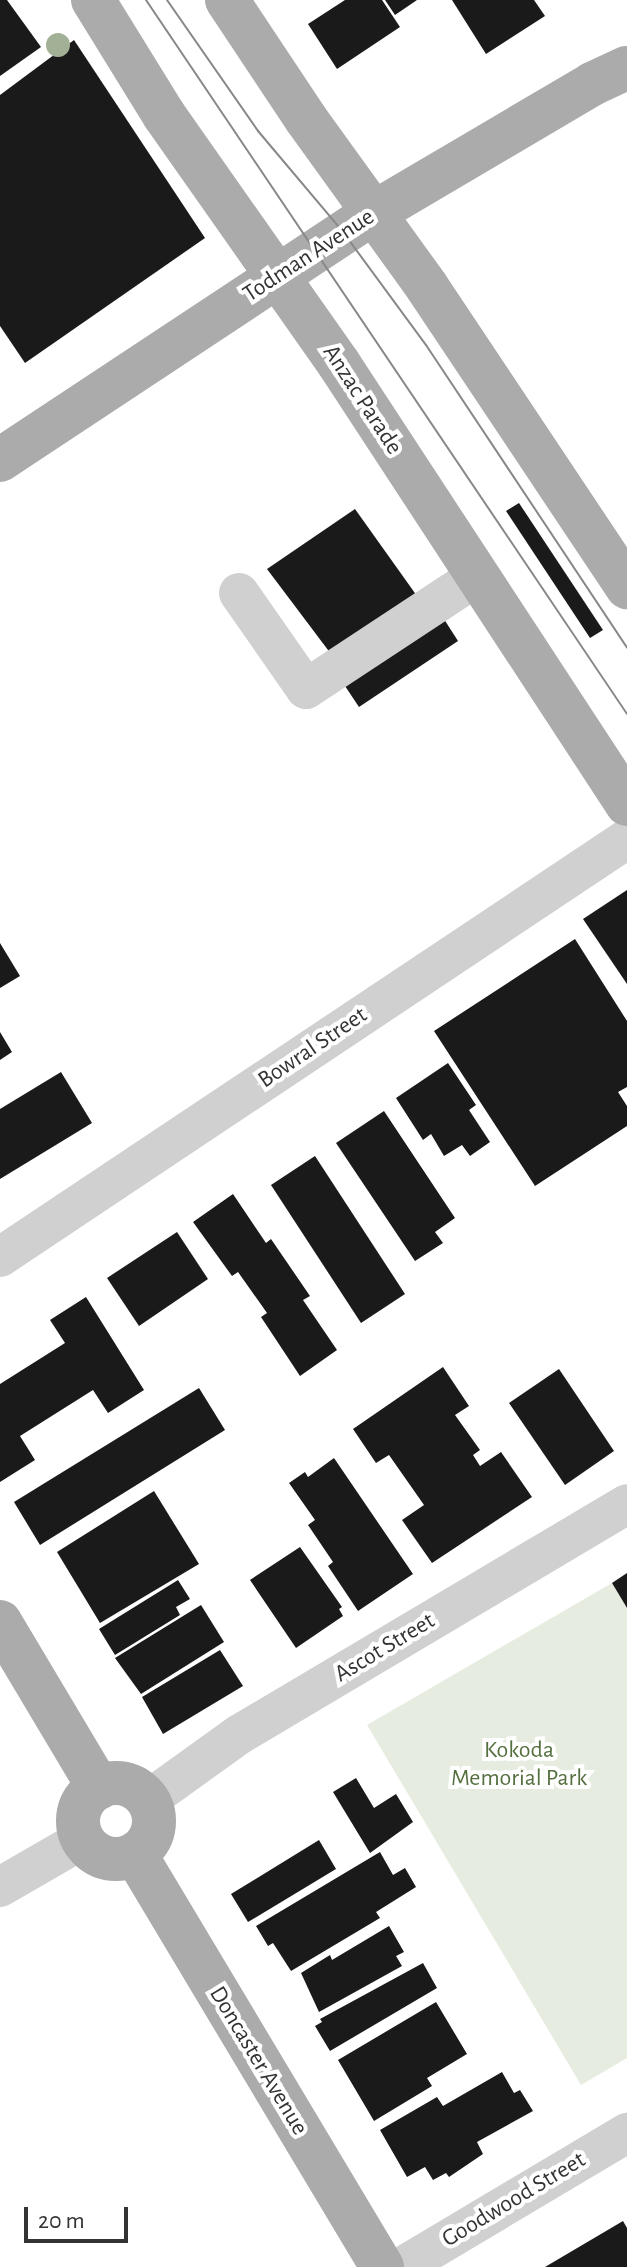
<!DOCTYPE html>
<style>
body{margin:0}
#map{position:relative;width:627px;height:2267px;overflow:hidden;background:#fff;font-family:"Alegreya Sans",sans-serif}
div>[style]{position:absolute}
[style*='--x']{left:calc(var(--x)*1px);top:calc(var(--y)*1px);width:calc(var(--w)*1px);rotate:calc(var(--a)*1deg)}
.green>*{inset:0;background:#e6ecdf}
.building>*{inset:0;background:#1a1a1a}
.minor>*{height:40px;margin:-20px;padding:0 20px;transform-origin:20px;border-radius:20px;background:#d0d0d0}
.major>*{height:44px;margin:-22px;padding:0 22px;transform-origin:22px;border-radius:22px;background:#ababab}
.major>.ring{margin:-22px;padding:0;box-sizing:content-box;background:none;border:44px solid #ababab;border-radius:50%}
.tram>*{height:2px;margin:-1px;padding:0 1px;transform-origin:1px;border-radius:1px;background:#888}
.trees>*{width:24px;height:24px;margin:-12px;border-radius:50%;background:#a2b095}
span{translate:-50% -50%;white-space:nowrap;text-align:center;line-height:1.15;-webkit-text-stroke:8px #fff;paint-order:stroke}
.street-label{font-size:24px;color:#333}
.park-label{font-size:24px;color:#56703f}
.scale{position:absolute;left:24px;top:2207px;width:104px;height:36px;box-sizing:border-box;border:4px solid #333;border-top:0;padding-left:10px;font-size:24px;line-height:28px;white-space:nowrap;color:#333;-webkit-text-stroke:6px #fff;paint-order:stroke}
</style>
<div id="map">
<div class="green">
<div style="clip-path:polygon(612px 1583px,627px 1608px,627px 2058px,581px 2085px,367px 1725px)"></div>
</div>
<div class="building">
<div style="clip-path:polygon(0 0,7px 0,41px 47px,0 76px)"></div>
<div style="clip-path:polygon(345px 0,382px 0,400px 27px,337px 69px,308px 24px)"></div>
<div style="clip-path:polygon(385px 0,417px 0,395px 15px)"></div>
<div style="clip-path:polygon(452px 0,534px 0,545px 16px,486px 54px)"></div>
<div style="clip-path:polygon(74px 40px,205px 238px,25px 363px,0 326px,0 95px)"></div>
<div style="clip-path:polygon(519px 503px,603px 630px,590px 638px,506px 511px)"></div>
<div style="clip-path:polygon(355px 509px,417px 596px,331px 654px,267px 569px)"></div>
<div style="clip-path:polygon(442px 616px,458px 641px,359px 707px,343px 683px)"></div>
<div style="clip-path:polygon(627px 890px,627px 984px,583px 919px)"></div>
<div style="clip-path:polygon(575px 939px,627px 1021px,627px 1087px,618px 1092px,627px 1106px,627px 1126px,535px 1186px,434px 1031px)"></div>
<div style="clip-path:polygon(0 943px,20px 976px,0 988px)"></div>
<div style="clip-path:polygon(0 1032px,12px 1052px,0 1060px)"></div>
<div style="clip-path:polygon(448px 1063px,476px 1105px,469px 1110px,490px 1142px,470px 1156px,462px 1145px,444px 1156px,431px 1134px,423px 1140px,396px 1098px)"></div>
<div style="clip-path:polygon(61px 1072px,92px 1123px,0 1179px,0 1109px)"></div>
<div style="clip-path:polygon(384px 1111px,455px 1218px,435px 1232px,443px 1243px,415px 1261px,336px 1143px)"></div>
<div style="clip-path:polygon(315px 1156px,405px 1294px,361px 1323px,271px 1185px)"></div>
<div style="clip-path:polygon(233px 1194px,266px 1243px,271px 1239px,310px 1296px,303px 1300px,337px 1350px,300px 1376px,261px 1317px,267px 1313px,238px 1272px,232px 1276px,193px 1222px)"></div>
<div style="clip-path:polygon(177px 1232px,208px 1279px,139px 1326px,107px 1278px)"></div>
<div style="clip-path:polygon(86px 1297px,144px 1390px,108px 1413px,93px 1390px,20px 1436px,35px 1460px,0 1482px,0 1384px,65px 1343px,50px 1320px)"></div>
<div style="clip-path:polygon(443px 1367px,469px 1406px,455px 1415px,480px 1450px,473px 1455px,480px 1466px,501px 1452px,532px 1497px,432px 1563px,402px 1520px,424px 1505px,389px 1455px,376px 1463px,353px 1429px)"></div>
<div style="clip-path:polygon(559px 1369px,614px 1451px,565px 1485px,509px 1403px)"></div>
<div style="clip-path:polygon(199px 1388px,225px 1430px,40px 1545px,14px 1502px)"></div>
<div style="clip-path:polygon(334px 1458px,413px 1574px,358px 1611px,328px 1566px,333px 1562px,308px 1525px,315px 1520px,289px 1483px,305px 1472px,308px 1477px)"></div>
<div style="clip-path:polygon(154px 1491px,199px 1564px,100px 1623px,57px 1552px)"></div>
<div style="clip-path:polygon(300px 1547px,342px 1607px,339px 1609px,343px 1616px,296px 1648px,250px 1580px)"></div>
<div style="clip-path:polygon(627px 1573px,627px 1608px,612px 1583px)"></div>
<div style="clip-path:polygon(178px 1580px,190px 1599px,176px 1607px,180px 1615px,115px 1655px,99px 1629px)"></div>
<div style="clip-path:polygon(201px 1605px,224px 1642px,141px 1694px,115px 1658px)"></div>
<div style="clip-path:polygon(220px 1650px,243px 1686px,163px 1734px,142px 1697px)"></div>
<div style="clip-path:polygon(356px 1778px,374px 1808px,396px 1794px,413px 1822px,370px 1853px,333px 1792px)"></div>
<div style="clip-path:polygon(319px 1840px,336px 1869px,248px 1922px,231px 1894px)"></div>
<div style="clip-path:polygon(380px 1852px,393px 1875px,405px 1868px,416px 1887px,376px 1912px,380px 1918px,291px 1971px,273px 1943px,268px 1946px,256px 1926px)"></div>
<div style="clip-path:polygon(389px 1926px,404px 1952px,396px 1956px,402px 1966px,319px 2012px,301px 1973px,330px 1955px,332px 1960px)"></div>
<div style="clip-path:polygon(423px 1963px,437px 1988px,330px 2051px,315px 2026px,322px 2022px,320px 2019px)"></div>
<div style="clip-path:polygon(436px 2002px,467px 2054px,427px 2078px,432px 2086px,374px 2121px,338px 2060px)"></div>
<div style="clip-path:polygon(502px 2072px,514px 2093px,520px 2090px,533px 2111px,477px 2142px,483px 2154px,449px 2177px,446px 2173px,433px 2180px,425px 2167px,407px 2177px,380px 2130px,437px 2097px,443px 2106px)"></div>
<div style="clip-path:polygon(623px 2221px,627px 2228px,627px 2267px,545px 2267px)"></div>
</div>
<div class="minor">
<div style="--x:239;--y:593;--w:117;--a:55.1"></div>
<div style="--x:306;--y:689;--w:204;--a:-33.4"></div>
<div style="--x:0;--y:1257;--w:754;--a:-33.69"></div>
<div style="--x:148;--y:1800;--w:113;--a:-35.7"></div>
<div style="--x:240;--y:1734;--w:450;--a:-30.7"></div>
<div style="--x:0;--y:1887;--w:96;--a:-30"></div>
<div style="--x:402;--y:2267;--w:262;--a:-30.8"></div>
</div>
<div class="major">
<div style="--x:93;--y:0;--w:135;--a:58.3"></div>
<div style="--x:164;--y:115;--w:304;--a:54.9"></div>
<div style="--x:339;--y:364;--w:526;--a:56.79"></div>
<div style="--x:227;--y:0;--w:143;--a:56.4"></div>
<div style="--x:306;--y:119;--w:207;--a:54.2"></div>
<div style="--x:427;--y:287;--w:361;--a:56.3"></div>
<div style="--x:0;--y:460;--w:450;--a:-33.5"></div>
<div style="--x:375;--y:212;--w:252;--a:-30.5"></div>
<div style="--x:592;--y:84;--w:38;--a:-25"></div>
<div style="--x:0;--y:1622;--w:193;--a:59.2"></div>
<div class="ring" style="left:78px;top:1783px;width:32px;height:32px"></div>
<div style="--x:135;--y:1854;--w:481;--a:59.1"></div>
</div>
<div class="tram">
<div style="--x:146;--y:0;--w:861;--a:56.03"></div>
<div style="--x:167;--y:0;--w:160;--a:55.2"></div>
<div style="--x:258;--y:131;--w:132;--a:49.9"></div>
<div style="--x:343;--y:232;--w:140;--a:53.7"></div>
<div style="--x:426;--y:345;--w:363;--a:56.4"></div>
</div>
<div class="trees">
<div style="left:58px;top:45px"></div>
</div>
<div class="street-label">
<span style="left:309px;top:256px;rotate:-33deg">Todman Avenue</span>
<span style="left:362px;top:400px;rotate:57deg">Anzac Parade</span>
<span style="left:313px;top:1048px;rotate:-34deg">Bowral Street</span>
<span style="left:385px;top:1648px;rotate:-31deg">Ascot Street</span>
<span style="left:258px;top:2061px;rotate:59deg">Doncaster Avenue</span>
<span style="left:514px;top:2200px;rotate:-31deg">Goodwood Street</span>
</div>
<div class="park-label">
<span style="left:519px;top:1765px">Kokoda<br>Memorial Park</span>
</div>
<div class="scale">20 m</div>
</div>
